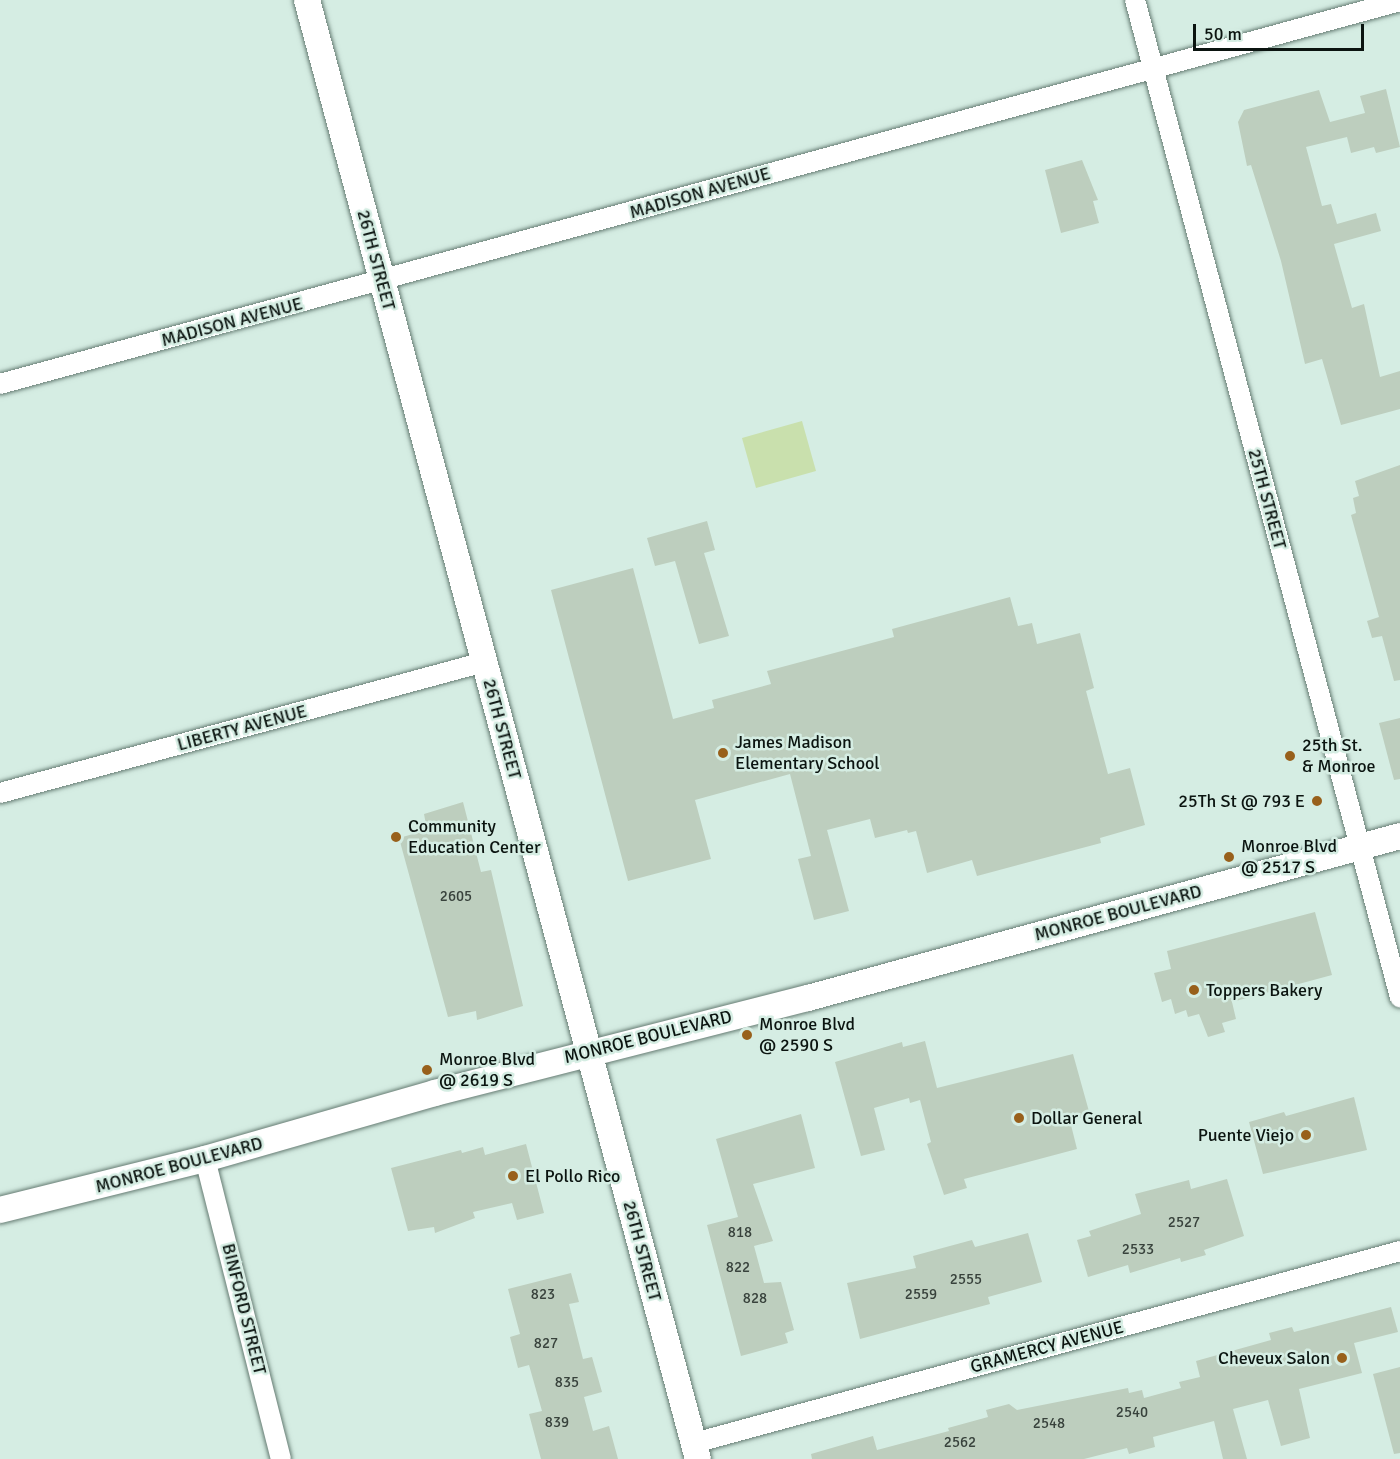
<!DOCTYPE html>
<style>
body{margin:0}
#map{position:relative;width:1400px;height:1459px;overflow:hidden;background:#d5ede3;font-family:Signika,sans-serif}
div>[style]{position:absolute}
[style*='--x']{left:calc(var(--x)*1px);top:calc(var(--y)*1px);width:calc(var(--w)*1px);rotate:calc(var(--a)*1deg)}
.green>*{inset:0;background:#c9e0ad}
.building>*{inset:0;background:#bdcebe}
.roads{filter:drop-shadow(0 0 2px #667c73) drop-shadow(0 0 2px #667c73)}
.minor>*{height:20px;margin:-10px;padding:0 10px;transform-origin:10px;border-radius:10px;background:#fff}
.tertiary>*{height:26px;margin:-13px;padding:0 13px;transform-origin:13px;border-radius:13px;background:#fff}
.dots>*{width:16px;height:16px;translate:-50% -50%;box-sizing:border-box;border:3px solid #d5ede3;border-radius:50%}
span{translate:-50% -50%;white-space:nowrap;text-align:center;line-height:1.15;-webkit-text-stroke:5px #d5ede3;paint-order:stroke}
.number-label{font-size:15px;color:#38423c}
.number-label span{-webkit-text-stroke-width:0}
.street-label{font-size:18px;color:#0b1410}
.poi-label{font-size:18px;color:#0b1410}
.left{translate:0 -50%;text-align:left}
.right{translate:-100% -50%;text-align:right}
.scale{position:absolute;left:1193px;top:24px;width:171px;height:27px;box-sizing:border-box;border:3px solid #0b1410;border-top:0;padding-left:8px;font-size:18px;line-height:21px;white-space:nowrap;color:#0b1410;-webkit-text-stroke:4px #d5ede3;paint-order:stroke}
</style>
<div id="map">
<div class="green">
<div style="clip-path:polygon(802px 421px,816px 471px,756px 488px,742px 438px)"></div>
</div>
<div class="building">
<div style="clip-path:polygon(1386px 89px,1400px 147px,1376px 153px,1374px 147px,1351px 153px,1347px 137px,1306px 147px,1322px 206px,1331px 204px,1337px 224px,1376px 213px,1381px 231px,1334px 244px,1352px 308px,1364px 304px,1380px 377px,1400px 371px,1400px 409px,1341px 425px,1322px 359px,1305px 364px,1281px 261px,1251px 165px,1247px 166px,1238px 122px,1244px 110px,1319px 90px,1330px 122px,1365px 113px,1360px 96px)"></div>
<div style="clip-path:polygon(1082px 160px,1098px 200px,1093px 201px,1099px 223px,1061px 233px,1045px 170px)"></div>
<div style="clip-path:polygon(1400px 465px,1400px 680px,1394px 681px,1382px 636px,1372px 638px,1367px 621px,1379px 617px,1351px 515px,1356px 513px,1353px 498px,1359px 496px,1355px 481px)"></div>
<div style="clip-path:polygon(707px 521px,715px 550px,704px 553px,729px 636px,699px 644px,675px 561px,655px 566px,647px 538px)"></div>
<div style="clip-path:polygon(633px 568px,673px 719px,714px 708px,712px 700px,771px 684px,767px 671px,894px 637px,892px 629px,1010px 597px,1018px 626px,1032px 623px,1037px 644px,1080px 633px,1094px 688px,1086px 691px,1108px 774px,1130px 768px,1145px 825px,1100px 838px,1101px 843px,977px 876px,972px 860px,927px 873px,916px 831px,908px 833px,907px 830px,875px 838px,870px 819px,827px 830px,849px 911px,814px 920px,798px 859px,811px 856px,790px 774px,695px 800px,711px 859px,628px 881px,551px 590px)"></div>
<div style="clip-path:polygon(1400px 718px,1400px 779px,1394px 780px,1379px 723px)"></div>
<div style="clip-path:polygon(463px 802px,481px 872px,491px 870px,523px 1006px,477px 1020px,476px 1011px,448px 1017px,399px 838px,427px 830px,424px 814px)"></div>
<div style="clip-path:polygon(1315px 912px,1332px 975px,1232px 1002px,1236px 1019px,1222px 1023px,1225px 1032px,1208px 1037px,1199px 1014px,1188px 1017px,1186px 1010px,1175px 1014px,1171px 999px,1162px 1002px,1154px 973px,1171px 969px,1167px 951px)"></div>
<div style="clip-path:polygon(925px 1041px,937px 1088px,1073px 1054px,1090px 1115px,1070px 1121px,1077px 1149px,964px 1179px,967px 1188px,944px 1195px,927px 1144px,931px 1142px,920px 1100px,910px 1103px,909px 1098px,874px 1108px,885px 1150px,861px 1156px,835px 1062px,902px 1042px,903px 1047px)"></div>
<div style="clip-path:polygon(1354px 1097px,1367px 1150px,1263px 1174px,1249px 1122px,1284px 1112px,1286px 1116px)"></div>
<div style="clip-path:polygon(801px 1114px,815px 1168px,753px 1184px,773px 1241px,754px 1246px,764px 1283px,781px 1282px,794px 1330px,785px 1333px,788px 1343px,741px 1356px,707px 1225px,738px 1217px,716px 1139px)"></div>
<div style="clip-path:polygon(526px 1144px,544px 1213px,517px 1220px,512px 1203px,473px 1212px,475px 1218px,435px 1233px,434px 1227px,408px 1231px,391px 1168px,461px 1150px,462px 1153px,483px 1147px,485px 1155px)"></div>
<div style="clip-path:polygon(1227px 1179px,1244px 1236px,1204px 1250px,1206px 1255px,1181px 1262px,1180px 1258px,1130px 1273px,1128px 1265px,1088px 1277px,1077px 1240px,1091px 1236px,1089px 1231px,1141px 1214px,1135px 1194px,1189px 1180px,1191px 1189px)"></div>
<div style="clip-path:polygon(1028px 1233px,1042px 1282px,988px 1297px,990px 1304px,860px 1339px,847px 1283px,916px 1268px,913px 1256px,972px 1240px,975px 1247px)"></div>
<div style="clip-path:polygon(571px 1273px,579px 1302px,569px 1304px,583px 1359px,592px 1357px,602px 1392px,584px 1397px,593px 1431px,609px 1426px,618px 1459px,541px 1459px,529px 1414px,542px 1411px,529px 1365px,518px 1368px,510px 1337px,520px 1334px,508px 1289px)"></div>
<div style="clip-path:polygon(1391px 1307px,1398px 1332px,1354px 1343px,1362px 1373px,1299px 1389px,1310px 1438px,1281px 1446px,1268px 1400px,1233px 1409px,1247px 1459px,1223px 1459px,1214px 1421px,1153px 1437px,1155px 1447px,1129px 1454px,1127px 1448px,1084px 1459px,812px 1459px,811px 1454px,873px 1436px,877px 1450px,949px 1431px,948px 1428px,988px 1417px,986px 1410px,1009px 1404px,1017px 1410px,1128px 1388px,1129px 1393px,1142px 1390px,1144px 1398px,1181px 1388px,1179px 1382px,1200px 1377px,1196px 1361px,1271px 1340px,1269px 1333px,1292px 1327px,1294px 1332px)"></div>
<div style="clip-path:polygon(1400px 1367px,1400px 1453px,1394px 1454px,1373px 1374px)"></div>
</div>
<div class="roads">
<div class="minor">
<div style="--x:1135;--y:0;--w:1032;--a:75.12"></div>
<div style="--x:0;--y:384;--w:1451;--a:-15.3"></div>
<div style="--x:0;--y:793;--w:501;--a:-15.14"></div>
<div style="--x:205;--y:1159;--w:309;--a:75.8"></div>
<div style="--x:694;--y:1443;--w:732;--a:-15.21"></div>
</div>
<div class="tertiary">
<div style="--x:307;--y:0;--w:1510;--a:75"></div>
<div style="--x:0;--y:1210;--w:211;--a:-14"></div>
<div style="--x:205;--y:1159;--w:239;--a:-16"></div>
<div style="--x:435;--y:1093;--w:385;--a:-14.3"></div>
<div style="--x:808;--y:998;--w:614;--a:-15.3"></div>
</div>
</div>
<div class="dots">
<div style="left:723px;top:753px;background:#98601b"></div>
<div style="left:1290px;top:756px;background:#98601b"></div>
<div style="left:1317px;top:801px;background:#98601b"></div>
<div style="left:396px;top:837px;background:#98601b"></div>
<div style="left:1229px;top:857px;background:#98601b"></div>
<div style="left:1194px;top:990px;background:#98601b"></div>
<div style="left:747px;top:1035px;background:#98601b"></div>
<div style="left:427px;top:1070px;background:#98601b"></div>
<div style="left:1019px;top:1118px;background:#98601b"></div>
<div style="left:1306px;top:1135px;background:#98601b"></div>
<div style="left:513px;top:1176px;background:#98601b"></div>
<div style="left:1342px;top:1358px;background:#98601b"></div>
</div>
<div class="number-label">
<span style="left:456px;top:897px">2605</span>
<span style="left:1184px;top:1223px">2527</span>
<span style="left:740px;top:1233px">818</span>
<span style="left:1138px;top:1250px">2533</span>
<span style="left:738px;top:1268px">822</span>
<span style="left:966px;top:1280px">2555</span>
<span style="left:543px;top:1295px">823</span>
<span style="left:921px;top:1295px">2559</span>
<span style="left:755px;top:1299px">828</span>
<span style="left:546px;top:1344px">827</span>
<span style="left:567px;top:1383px">835</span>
<span style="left:1132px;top:1413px">2540</span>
<span style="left:557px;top:1423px">839</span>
<span style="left:1049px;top:1424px">2548</span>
<span style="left:960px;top:1443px">2562</span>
</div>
<div class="street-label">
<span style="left:700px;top:193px;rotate:-16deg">MADISON AVENUE</span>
<span style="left:376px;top:260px;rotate:75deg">26TH STREET</span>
<span style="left:232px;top:322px;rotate:-15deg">MADISON AVENUE</span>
<span style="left:1267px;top:499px;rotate:75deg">25TH STREET</span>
<span style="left:242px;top:728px;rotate:-15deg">LIBERTY AVENUE</span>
<span style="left:502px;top:729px;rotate:75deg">26TH STREET</span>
<span style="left:1118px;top:913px;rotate:-15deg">MONROE BOULEVARD</span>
<span style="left:648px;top:1037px;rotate:-14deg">MONROE BOULEVARD</span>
<span style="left:179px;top:1165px;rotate:-15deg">MONROE BOULEVARD</span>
<span style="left:642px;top:1251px;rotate:75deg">26TH STREET</span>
<span style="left:244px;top:1309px;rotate:76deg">BINFORD STREET</span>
<span style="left:1047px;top:1347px;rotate:-15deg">GRAMERCY AVENUE</span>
</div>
<div class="poi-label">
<span class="left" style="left:735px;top:753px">James Madison<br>Elementary School</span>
<span class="left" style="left:1302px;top:756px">25th St.<br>&amp; Monroe</span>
<span class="right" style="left:1305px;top:801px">25Th St @ 793 E</span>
<span class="left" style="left:408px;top:837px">Community<br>Education Center</span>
<span class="left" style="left:1241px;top:857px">Monroe Blvd<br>@ 2517 S</span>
<span class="left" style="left:1206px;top:990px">Toppers Bakery</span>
<span class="left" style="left:759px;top:1035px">Monroe Blvd<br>@ 2590 S</span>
<span class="left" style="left:439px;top:1070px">Monroe Blvd<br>@ 2619 S</span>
<span class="left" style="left:1031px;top:1118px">Dollar General</span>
<span class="right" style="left:1294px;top:1135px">Puente Viejo</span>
<span class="left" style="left:525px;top:1176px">El Pollo Rico</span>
<span class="right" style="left:1330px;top:1358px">Cheveux Salon</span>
</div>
<div class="scale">50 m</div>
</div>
